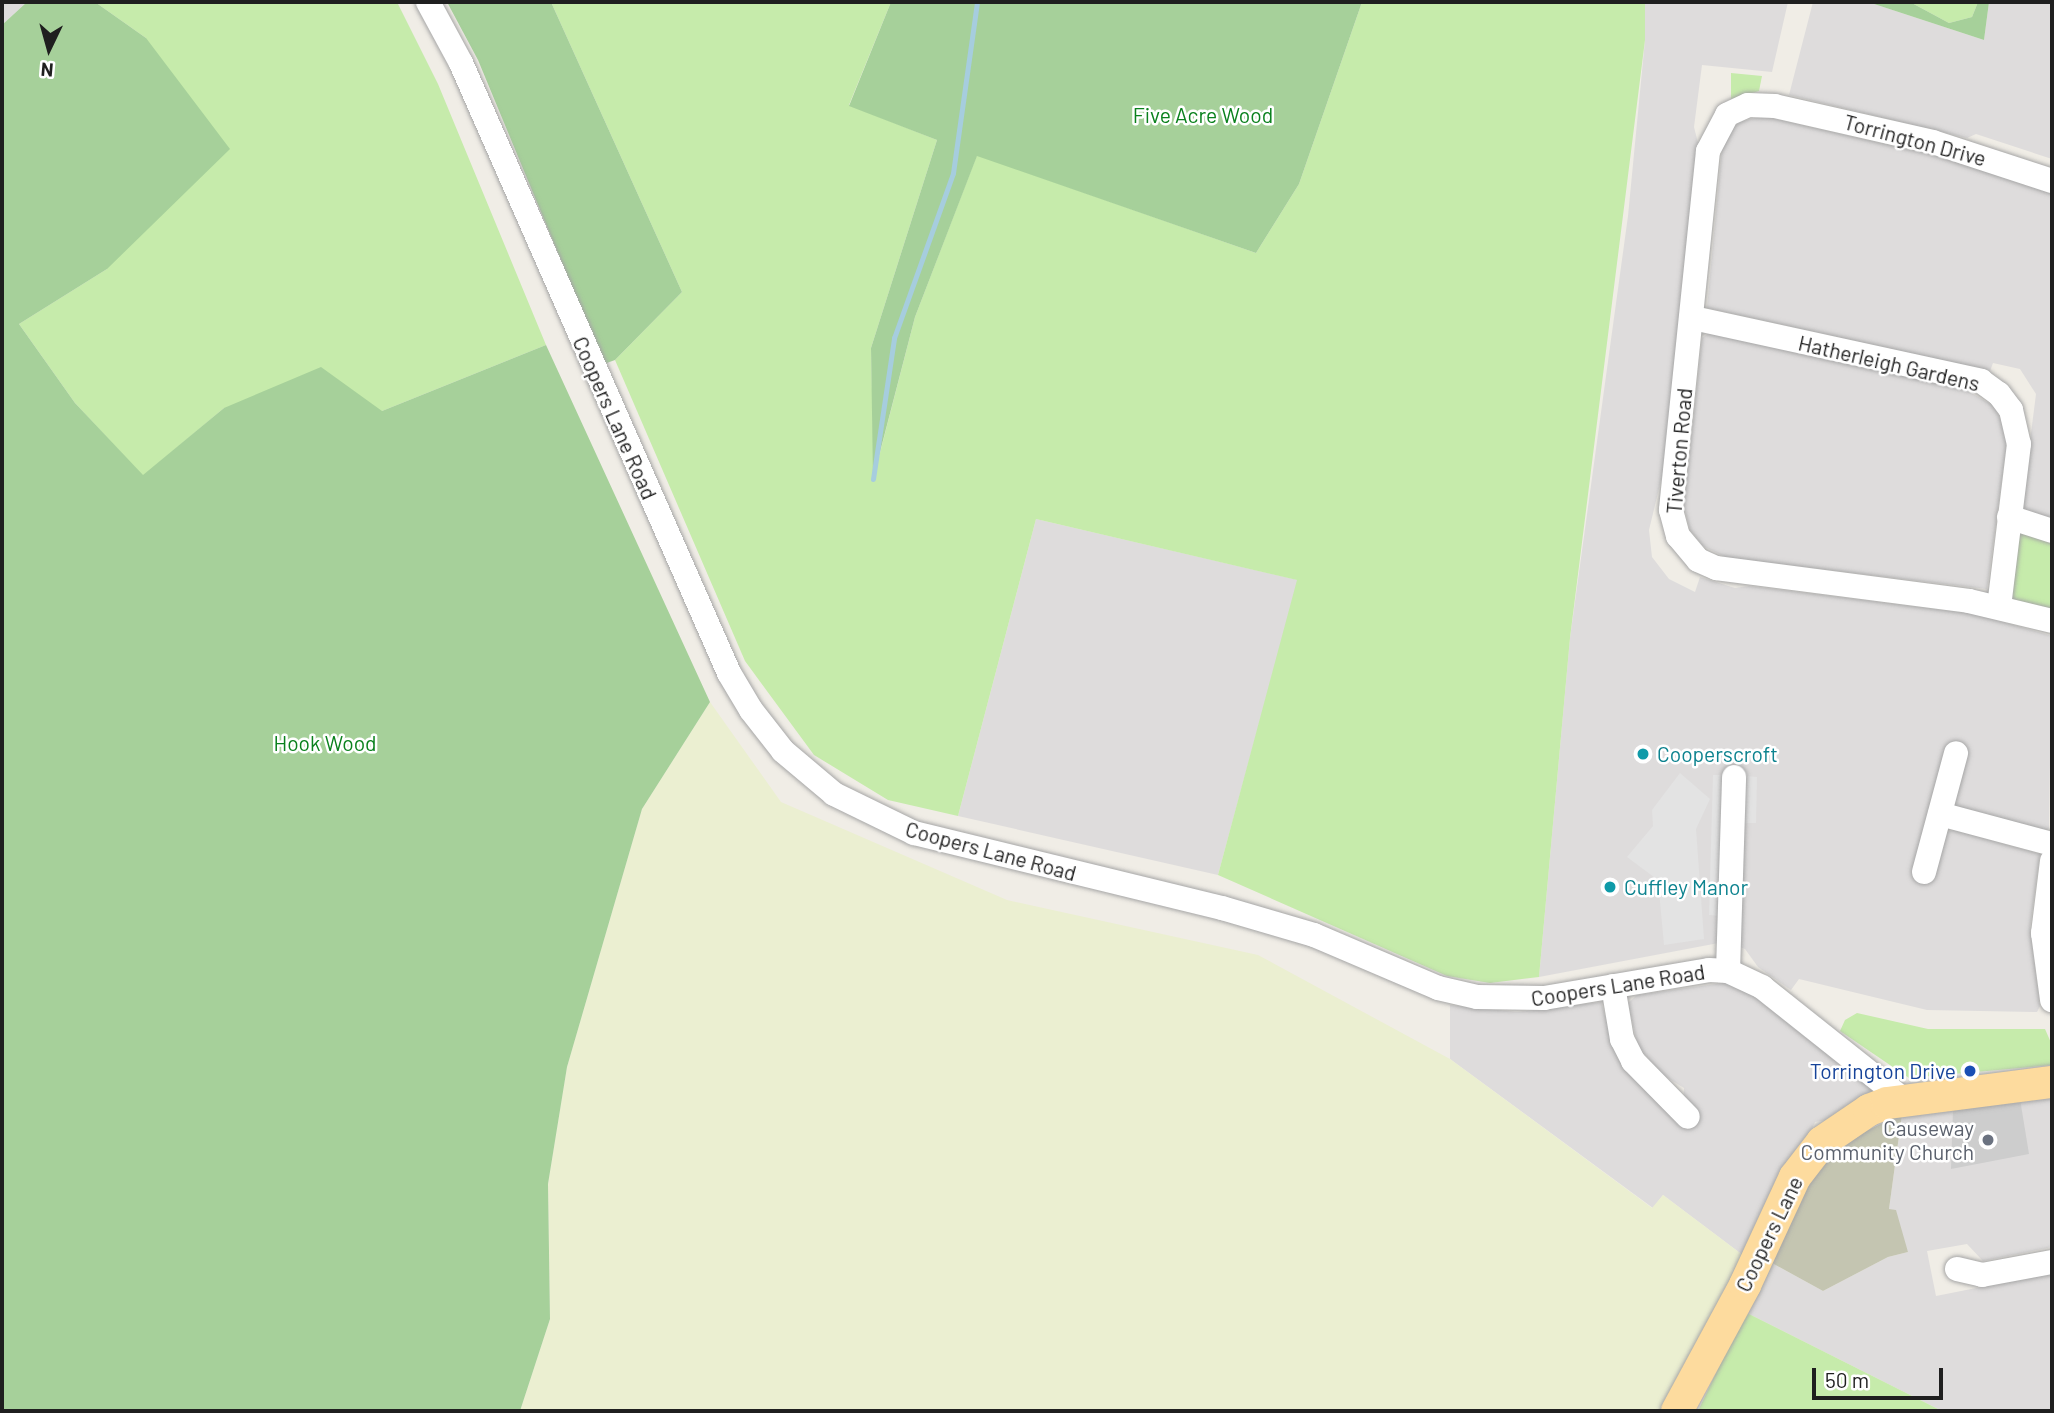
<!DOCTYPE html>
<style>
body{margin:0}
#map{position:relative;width:2054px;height:1413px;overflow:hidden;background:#f0ede6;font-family:Barlow,sans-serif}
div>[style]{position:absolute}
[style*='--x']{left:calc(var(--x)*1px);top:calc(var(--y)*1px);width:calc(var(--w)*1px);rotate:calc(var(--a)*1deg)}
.residential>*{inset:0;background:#dedcdc}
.religious>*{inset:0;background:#cdcdcd}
.construction>*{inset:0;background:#c4c5b1}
.farmland>*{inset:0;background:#ebefd1}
.grass>*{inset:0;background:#c6ebab}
.forest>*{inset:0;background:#a6d09a}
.parking>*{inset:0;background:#e3e3e3}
.stream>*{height:5px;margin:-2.5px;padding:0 2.5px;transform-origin:2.5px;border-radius:2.5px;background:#a6cdde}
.roads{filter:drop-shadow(0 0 2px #a6a6a6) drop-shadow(0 0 2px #a6a6a6)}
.minor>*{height:24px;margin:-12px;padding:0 12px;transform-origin:12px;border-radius:12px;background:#fff}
.major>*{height:32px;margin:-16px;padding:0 16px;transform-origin:16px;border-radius:16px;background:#fddb9e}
.dots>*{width:19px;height:19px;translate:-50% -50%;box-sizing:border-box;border:4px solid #fff;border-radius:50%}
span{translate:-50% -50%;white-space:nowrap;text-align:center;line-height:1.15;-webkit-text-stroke:5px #fff;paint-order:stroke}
.park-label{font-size:21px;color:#0a811d}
.street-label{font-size:21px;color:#1f1f1f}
.culture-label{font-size:21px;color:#0d838f}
.left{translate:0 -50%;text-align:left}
.transit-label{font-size:21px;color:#164399}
.right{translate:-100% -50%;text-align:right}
.worship-label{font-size:21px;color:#5b616d}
.frame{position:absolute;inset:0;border:4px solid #1f1f1f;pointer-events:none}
.north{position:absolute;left:14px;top:14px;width:70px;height:70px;-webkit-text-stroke:5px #fff;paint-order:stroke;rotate:185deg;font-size:19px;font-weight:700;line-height:28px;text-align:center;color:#1f1f1f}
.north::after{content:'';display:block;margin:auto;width:24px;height:32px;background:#1f1f1f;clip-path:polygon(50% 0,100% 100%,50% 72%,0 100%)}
.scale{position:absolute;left:1812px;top:1368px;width:131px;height:32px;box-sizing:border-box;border:4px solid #1f1f1f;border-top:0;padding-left:9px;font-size:21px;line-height:24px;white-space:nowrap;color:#1f1f1f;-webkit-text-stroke:5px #fff;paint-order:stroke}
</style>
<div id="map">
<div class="residential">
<div style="clip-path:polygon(2px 2px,27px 2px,2px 25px)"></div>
<div style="clip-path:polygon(1645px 2px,1788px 2px,1772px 72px,1702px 65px,1694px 127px,1698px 143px,1663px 472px,1649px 530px,1652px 557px,1669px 579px,1695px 592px,1700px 577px,1735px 588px,1749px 586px,1975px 614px,2052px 636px,2049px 828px,2046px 832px,1958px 809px,1946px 832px,1954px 830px,2040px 854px,2030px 927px,2040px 1006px,2037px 1012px,1927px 1010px,1799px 979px,1791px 990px,1758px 967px,1745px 949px,1724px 942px,1539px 977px,1570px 638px,1628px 216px,1645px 40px)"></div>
<div style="clip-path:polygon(1813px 2px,1868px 2px,1984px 40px,1989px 2px,2052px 2px,2052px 159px,1976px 134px,1967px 138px,1789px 95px)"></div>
<div style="clip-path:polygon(1763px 116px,1946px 158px,2052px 193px,2052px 521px,2023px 510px,2022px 504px,2036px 394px,2020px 369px,1993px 363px,1990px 371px,1707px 308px,1722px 149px,1726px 135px,1739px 122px)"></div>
<div style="clip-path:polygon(1709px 333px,1964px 389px,1994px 406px,2008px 434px,1987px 589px,1727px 558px,1703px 546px,1690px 530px,1684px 507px,1702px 338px)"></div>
<div style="clip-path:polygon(1036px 519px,1298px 580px,1218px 875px,958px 816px)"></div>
<div style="clip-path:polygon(1723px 983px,1742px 987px,1869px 1080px,1872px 1092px,1836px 1118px,1815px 1122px,1748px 1259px,1663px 1195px,1653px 1208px,1450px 1059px,1450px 1005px,1517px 1012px,1601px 1002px,1618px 1058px,1682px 1126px,1684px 1088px,1663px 1075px,1638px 1047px,1628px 1003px,1637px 995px)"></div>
<div style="clip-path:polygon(2052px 1096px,2052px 1247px,1983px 1261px,1967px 1244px,1927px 1251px,1936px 1296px,2052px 1273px,2052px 1411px,1942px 1411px,1745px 1312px,1772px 1263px,1823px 1291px,1888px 1257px,1908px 1252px,1889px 1209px,1902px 1114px,1953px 1105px,1952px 1169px,2020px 1099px)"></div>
</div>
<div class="religious">
<div style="clip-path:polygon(2020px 1099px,2029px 1154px,1951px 1169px,1953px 1105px)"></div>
</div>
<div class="construction">
<div style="clip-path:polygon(1902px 1114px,1889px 1209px,1896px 1210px,1908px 1252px,1888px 1257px,1823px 1291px,1772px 1263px,1798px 1188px,1843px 1142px)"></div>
</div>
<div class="farmland">
<div style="clip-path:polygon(710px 702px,781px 802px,1007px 900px,1258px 955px,1450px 1059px,1652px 1208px,1663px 1195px,1748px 1259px,1662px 1411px,520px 1411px,550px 1319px,548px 1184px,567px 1067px,642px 809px)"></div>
</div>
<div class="grass">
<div style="clip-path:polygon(95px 2px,397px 2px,438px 84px,546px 345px,382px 411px,224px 408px,143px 476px,75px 403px,19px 324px,107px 269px,146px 38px)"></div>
<div style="clip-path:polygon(551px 2px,891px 2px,849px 105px,937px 140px,871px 348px,874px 476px,915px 317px,977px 155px,1256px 253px,1299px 184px,1362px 2px,1645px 2px,1645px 40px,1570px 638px,1539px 977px,1490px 983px,1447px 976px,1218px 875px,1297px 580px,1036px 519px,958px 816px,888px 800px,814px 755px,745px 661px,615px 360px,682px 292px)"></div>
<div style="clip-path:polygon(1910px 2px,1978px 2px,1972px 17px,1949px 23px)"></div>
<div style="clip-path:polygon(1731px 73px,1762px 76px,1759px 91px,1731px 99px)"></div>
<div style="clip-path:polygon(2019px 531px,2052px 537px,2052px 614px,2012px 601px)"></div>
<div style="clip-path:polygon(1857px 1013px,1928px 1029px,2045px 1029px,2052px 1045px,2052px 1065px,1909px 1078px,1840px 1031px,1845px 1020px)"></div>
<div style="clip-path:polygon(1745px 1312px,1942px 1411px,1698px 1411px)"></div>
</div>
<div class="forest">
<div style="clip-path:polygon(27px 2px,95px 2px,146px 38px,230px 149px,107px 269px,19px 324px,75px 403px,143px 475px,224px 408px,321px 367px,382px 411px,546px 345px,710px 702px,642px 809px,567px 1067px,548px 1184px,550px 1319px,520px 1411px,2px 1411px,2px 25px)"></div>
<div style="clip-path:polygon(447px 2px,551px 2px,682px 292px,615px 360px,604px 364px,478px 60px)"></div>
<div style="clip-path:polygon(891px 2px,1362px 2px,1299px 184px,1256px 253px,977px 156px,915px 317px,873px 479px,871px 348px,937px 140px,849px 106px)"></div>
<div style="clip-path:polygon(1868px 2px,1910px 2px,1949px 23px,1972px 17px,1978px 2px,1989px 2px,1984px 40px)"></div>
</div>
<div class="parking">
<div style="clip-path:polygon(1680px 773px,1710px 799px,1696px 829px,1704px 939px,1664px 945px,1658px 880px,1627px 857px,1653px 826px,1652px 810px)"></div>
<div style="clip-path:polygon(1713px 775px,1727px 775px,1723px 916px,1709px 915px)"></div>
<div style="clip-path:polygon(1745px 776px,1757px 777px,1756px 823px,1744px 823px)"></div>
</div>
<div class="stream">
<div style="--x:873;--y:479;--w:143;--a:-81.5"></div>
<div style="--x:894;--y:338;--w:175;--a:-70.3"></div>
<div style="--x:953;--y:173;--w:173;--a:-82"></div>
</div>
<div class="roads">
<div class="minor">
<div style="--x:428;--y:2;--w:69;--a:61.6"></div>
<div style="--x:461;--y:63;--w:666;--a:66.28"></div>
<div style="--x:729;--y:673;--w:43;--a:59.3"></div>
<div style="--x:751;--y:710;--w:52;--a:52"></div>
<div style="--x:783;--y:751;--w:67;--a:40.1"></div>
<div style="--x:834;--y:794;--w:89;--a:26"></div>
<div style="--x:914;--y:833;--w:317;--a:13.7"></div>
<div style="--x:1222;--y:908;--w:96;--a:16.4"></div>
<div style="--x:1314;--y:935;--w:135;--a:23.1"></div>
<div style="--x:1438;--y:988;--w:40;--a:13"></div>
<div style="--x:1477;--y:997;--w:67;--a:0.9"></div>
<div style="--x:1544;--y:998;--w:167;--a:-9.6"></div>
<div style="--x:1709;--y:970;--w:19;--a:3"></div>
<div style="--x:1728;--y:971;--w:38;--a:25"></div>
<div style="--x:1762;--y:987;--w:181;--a:38.5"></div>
<div style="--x:2052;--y:181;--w:125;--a:-161.9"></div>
<div style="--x:1933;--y:142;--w:162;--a:-167.2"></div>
<div style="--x:1775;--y:106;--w:27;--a:-178"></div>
<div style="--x:1748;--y:105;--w:23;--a:155"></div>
<div style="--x:1727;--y:115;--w:41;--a:117.8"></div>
<div style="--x:1708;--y:151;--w:361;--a:95.9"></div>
<div style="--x:1671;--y:510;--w:27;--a:75"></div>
<div style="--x:1678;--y:536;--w:31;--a:50"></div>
<div style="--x:1698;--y:560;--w:20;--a:24"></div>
<div style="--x:1716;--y:568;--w:255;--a:7.4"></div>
<div style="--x:1969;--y:601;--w:85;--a:13.5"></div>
<div style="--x:1693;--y:318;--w:295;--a:12.3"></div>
<div style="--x:1981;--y:381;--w:22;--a:36"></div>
<div style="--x:1999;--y:394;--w:20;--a:53"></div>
<div style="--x:2011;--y:410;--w:35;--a:77"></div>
<div style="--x:2019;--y:444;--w:163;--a:97"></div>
<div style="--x:2009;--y:517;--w:45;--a:18"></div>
<div style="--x:1940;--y:814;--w:116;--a:15"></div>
<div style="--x:2052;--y:861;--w:73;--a:97.1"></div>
<div style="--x:2043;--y:933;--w:68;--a:82.3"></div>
<div style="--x:1924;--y:872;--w:123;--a:-74.9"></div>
<div style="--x:1728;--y:971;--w:194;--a:-88.2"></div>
<div style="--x:1613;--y:986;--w:54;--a:80.4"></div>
<div style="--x:1622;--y:1039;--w:25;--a:63"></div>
<div style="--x:1633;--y:1061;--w:78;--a:45.5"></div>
<div style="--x:1957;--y:1269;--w:26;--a:13"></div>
<div style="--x:1982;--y:1275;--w:71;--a:-10.5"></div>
</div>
<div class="major">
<div style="--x:1677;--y:1411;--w:143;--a:-61.6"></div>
<div style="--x:1745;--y:1285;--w:119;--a:-65.2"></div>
<div style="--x:1795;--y:1177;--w:44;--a:-52.4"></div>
<div style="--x:1822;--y:1142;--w:57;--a:-34.2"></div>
<div style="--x:1869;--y:1110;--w:19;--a:-21"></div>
<div style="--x:1887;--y:1103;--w:166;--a:-7.3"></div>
</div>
</div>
<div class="dots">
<div style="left:1643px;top:754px;background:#0f9aa8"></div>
<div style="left:1610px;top:887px;background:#0f9aa8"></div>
<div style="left:1970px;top:1071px;background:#1a4fb4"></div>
<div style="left:1988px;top:1140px;background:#6b7280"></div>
</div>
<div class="park-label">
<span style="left:1203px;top:115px">Five Acre Wood</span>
<span style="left:325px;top:743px">Hook Wood</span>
</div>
<div class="street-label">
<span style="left:1915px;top:140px;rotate:15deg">Torrington Drive</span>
<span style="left:1889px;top:363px;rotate:13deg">Hatherleigh Gardens</span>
<span style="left:615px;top:418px;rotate:66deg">Coopers Lane Road</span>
<span style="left:1679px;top:451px;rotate:-85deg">Tiverton Road</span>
<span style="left:991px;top:851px;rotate:15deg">Coopers Lane Road</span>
<span style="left:1618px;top:985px;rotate:-9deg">Coopers Lane Road</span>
<span style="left:1769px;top:1234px;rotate:-64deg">Coopers Lane</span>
</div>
<div class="culture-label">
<span class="left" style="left:1657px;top:754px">Cooperscroft</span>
<span class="left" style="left:1624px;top:887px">Cuffley Manor</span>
</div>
<div class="transit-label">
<span class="right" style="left:1956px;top:1071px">Torrington Drive</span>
</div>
<div class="worship-label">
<span class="right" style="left:1974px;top:1140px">Causeway<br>Community Church</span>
</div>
<div class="frame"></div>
<div class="north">N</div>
<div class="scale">50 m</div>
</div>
